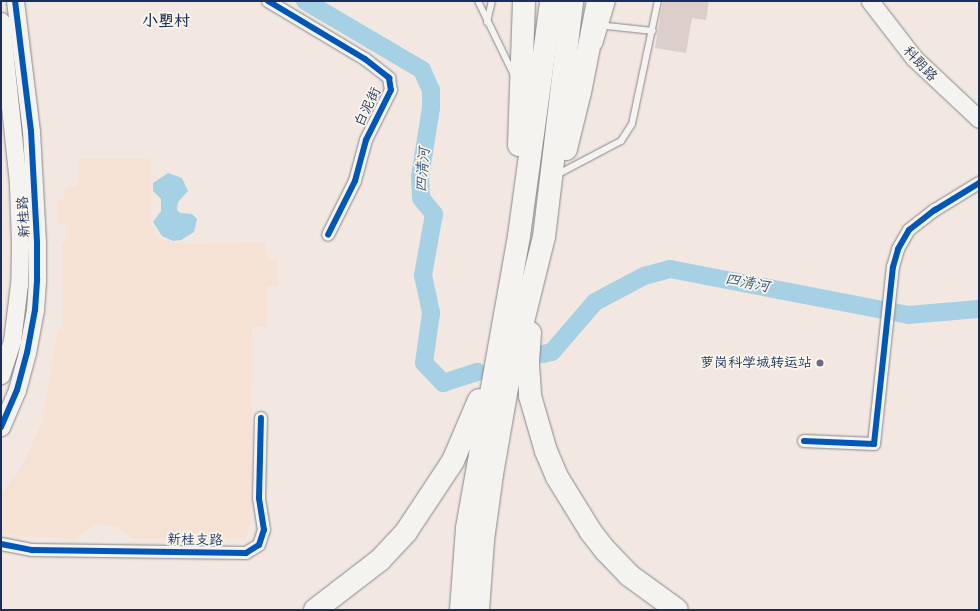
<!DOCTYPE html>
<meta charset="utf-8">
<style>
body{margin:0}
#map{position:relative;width:980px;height:611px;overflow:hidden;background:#f2e8e1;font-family:Mynerve,"LXGW WenKai TC",sans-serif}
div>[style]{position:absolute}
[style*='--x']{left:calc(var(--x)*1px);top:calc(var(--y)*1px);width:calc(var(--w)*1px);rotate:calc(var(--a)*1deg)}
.built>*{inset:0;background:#f6e1d5}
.water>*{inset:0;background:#a6d0e4}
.river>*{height:18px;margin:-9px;padding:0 9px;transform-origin:9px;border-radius:9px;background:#a6d0e4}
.building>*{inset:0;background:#dccfcb}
.roads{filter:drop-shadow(0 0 1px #88878d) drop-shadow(0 0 1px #88878d)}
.lane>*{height:6px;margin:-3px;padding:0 3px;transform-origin:3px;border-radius:3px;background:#f5f3ef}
.street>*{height:12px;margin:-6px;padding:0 6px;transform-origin:6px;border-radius:6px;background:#f5f3ef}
.secondary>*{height:17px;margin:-8.5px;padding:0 8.5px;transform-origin:8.5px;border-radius:8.5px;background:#f5f3ef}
.highway>*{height:22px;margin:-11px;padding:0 11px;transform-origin:11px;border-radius:11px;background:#f5f3ef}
.cycleway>*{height:6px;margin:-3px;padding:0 3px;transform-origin:3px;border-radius:3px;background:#0057b8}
.dots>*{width:11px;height:11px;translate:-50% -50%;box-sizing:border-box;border:2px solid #fbf7ec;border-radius:50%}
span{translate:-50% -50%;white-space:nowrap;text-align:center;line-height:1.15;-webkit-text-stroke:3.5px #fbf7ec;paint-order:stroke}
.street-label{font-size:14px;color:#1b2f5e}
.poi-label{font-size:14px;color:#1b2f5e}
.right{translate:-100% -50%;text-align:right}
.water-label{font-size:15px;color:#365580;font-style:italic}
.quarter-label{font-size:16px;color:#1b2f5e;font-weight:700}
.frame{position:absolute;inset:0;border:2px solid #1b2f5e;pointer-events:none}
</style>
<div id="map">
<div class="built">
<div style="clip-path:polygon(79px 159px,150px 159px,151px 225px,159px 239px,181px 244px,265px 243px,266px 259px,277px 259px,278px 285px,266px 287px,267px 327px,252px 327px,250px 522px,247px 538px,135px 539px,117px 527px,96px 524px,74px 539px,17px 536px,1px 532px,1px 495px,25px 460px,42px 422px,58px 331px,63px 327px,62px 244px,68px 238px,68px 225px,58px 224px,58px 200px,64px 200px,65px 188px,78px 186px)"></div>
</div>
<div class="water">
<div style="clip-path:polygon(168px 173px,182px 178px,188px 191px,178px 202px,177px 210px,180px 213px,192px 214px,197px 219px,194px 232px,181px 240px,173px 241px,162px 236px,153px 222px,161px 211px,161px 199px,153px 191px,153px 183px)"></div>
</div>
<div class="river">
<div style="--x:305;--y:1;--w:136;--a:30.5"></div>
<div style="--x:422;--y:70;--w:22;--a:66"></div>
<div style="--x:431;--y:90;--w:18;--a:90"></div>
<div style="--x:431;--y:108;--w:70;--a:99.1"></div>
<div style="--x:420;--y:177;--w:21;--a:87"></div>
<div style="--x:421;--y:198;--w:21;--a:51"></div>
<div style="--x:434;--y:214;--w:62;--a:100.2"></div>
<div style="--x:423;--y:275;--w:39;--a:78"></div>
<div style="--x:431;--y:313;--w:50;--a:98"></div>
<div style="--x:424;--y:363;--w:28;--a:46"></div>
<div style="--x:443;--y:383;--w:36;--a:-18"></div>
<div style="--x:543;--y:354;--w:9;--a:-13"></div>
<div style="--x:552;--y:352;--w:66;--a:-49.3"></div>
<div style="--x:595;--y:302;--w:55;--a:-28"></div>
<div style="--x:644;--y:276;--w:27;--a:-15"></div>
<div style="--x:670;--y:269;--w:242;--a:10.9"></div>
<div style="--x:908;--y:315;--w:71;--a:-4.8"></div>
</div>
<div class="building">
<div style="clip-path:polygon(663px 1px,709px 1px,706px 20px,692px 18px,686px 53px,655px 48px)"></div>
</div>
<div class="roads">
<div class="lane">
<div style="--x:478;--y:1;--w:82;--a:64.1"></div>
<div style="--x:487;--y:22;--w:22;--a:-77"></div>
<div style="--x:607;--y:26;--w:46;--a:6.2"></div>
<div style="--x:599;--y:45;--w:46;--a:-73.5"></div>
<div style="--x:560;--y:173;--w:69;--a:-27.7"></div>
<div style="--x:621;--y:141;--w:20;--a:-57"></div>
<div style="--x:632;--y:124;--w:126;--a:-78.1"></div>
</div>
<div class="street">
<div style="--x:268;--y:1;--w:113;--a:30.9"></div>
<div style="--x:365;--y:59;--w:31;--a:38"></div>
<div style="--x:389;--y:78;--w:12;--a:81"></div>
<div style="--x:391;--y:90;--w:56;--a:116.6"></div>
<div style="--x:366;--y:140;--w:42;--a:105"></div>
<div style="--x:355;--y:181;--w:60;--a:116.6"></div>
<div style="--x:804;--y:441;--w:70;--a:2.5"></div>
<div style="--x:874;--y:444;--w:178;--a:-83.9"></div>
<div style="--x:893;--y:267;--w:19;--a:-74"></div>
<div style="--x:898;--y:249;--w:22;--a:-60"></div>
<div style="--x:909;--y:230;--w:33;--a:-38"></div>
<div style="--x:935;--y:210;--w:52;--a:-31.5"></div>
<div style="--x:1;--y:544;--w:32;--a:11"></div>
<div style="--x:32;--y:550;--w:214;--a:0.8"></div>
<div style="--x:246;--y:553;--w:15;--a:-32"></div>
<div style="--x:259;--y:545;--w:16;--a:-72"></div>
<div style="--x:264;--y:530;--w:32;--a:-99"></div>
<div style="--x:259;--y:498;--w:80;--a:-88.6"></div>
</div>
<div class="secondary">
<div style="--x:870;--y:1;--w:72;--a:52.3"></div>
<div style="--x:914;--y:58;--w:89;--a:43.2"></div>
<div style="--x:1;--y:21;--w:164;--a:84"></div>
<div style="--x:18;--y:184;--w:61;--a:88.1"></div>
<div style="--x:20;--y:245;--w:39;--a:91"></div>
<div style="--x:19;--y:284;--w:57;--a:97"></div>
<div style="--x:12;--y:341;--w:36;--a:108"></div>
<div style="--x:1;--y:427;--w:40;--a:-66.6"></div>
<div style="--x:17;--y:390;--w:38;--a:-75"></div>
<div style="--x:27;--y:353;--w:44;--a:-79.5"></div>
<div style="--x:35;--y:310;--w:31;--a:-86"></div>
<div style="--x:37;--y:279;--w:37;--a:-90"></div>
<div style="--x:37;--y:242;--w:111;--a:-93.1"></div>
<div style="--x:31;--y:131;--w:131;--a:-97"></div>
</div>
<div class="highway">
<div style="--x:519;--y:145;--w:144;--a:-88"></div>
<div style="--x:566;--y:149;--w:59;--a:-76.2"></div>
<div style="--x:580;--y:92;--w:93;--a:-78.8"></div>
<div style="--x:530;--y:333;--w:32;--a:94"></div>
<div style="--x:528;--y:365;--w:31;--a:86"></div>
<div style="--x:530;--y:396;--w:57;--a:73.8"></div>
<div style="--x:546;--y:451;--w:28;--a:67"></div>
<div style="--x:557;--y:477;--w:65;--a:58.3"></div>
<div style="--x:591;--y:532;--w:24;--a:52"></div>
<div style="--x:606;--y:551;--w:33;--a:46"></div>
<div style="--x:629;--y:575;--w:59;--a:36.1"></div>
<div style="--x:315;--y:610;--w:82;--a:-37.6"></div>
<div style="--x:380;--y:560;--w:38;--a:-47"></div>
<div style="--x:406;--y:532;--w:85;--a:-56.5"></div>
<div style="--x:453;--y:461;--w:66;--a:-66.9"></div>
<div style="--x:461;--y:610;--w:82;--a:-85.8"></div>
<div style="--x:467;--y:528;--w:297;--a:-79.9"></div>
<div style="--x:519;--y:236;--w:237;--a:-82.2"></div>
<div style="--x:478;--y:610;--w:70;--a:-85.9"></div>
<div style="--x:483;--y:540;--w:67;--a:-82.2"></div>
<div style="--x:492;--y:474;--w:93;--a:-80.1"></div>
<div style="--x:508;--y:382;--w:149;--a:-76.1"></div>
<div style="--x:544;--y:237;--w:238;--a:-83.2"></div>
</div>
</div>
<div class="cycleway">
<div style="--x:268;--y:1;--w:113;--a:30.9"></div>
<div style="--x:365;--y:59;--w:31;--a:38"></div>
<div style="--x:389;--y:78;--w:12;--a:81"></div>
<div style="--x:391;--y:90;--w:56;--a:116.6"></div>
<div style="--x:366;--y:140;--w:42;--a:105"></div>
<div style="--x:355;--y:181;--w:60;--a:116.6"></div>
<div style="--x:1;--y:427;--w:40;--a:-66.6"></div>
<div style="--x:17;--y:390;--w:38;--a:-75"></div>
<div style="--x:27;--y:353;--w:44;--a:-79.5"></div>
<div style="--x:35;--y:310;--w:31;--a:-86"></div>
<div style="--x:37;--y:279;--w:37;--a:-90"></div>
<div style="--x:37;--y:242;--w:111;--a:-93.1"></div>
<div style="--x:31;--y:131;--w:131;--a:-97"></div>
<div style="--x:804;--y:441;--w:70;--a:2.5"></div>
<div style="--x:874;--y:444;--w:178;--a:-83.9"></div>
<div style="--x:893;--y:267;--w:19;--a:-74"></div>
<div style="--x:898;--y:249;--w:22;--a:-60"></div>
<div style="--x:909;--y:230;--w:33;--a:-38"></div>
<div style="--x:935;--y:210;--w:52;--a:-31.5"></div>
<div style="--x:1;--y:544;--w:32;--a:11"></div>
<div style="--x:32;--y:550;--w:214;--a:0.8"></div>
<div style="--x:246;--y:553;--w:15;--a:-32"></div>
<div style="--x:259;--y:545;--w:16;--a:-72"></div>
<div style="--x:264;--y:530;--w:32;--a:-99"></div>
<div style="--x:259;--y:498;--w:80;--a:-88.6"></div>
</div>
<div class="dots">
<div style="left:820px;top:363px;background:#66708c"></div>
</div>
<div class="street-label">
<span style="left:920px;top:64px;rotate:47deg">科朗路</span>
<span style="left:368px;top:107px;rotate:-64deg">白泥街</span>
<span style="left:24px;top:217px;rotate:-93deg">新桂路</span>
<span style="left:195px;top:540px;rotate:1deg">新桂支路</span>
</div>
<div class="poi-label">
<span class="right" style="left:812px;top:363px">萝岗科学城转运站</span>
</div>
<div class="water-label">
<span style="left:424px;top:170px;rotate:-86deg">四清河</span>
<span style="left:747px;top:284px;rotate:11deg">四清河</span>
</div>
<div class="quarter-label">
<span style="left:166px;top:22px">小塱村</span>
</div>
<div class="frame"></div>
</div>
